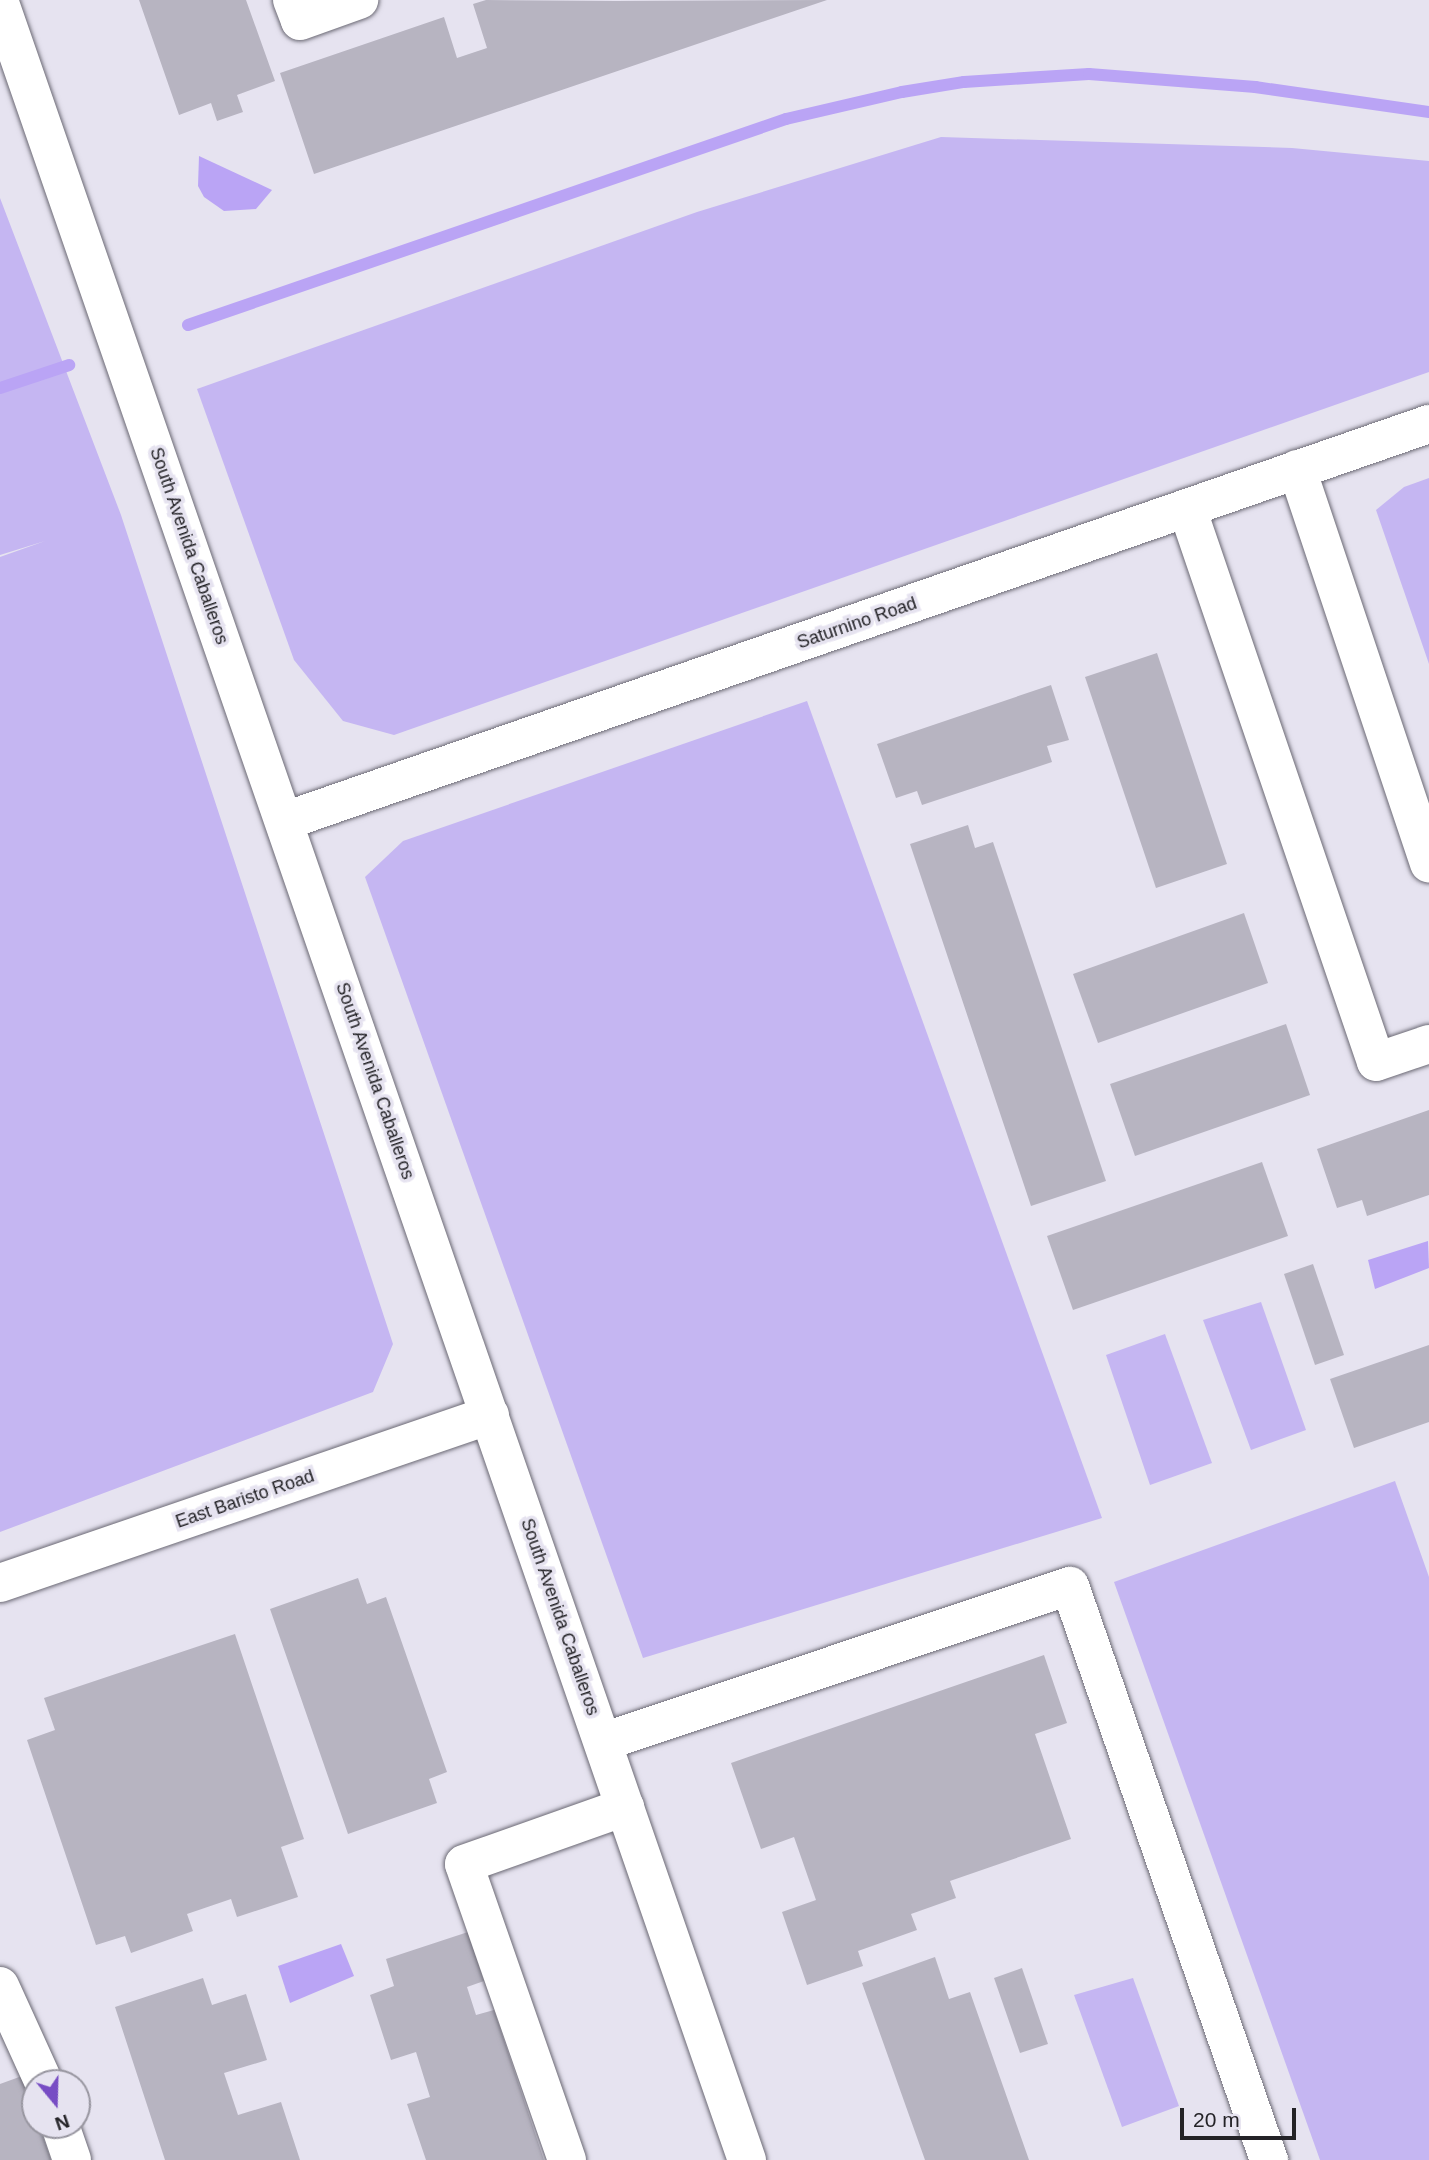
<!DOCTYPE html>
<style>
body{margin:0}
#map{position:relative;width:1429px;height:2160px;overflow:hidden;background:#e6e3f0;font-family:Helvetica,sans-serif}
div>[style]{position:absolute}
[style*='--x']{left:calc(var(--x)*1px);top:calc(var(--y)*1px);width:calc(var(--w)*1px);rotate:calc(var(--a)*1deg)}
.green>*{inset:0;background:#c5b6f2}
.water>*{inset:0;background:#baa4f5}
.stream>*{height:12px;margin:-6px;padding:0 6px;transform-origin:6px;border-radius:6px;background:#baa4f5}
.building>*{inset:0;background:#b7b4c1}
.roads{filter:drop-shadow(0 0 2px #6b6974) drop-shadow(0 0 2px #6b6974)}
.minor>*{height:38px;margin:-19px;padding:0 19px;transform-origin:19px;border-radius:19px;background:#fff}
span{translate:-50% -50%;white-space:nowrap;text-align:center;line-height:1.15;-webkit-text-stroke:7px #e6e3f0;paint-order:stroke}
.street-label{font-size:18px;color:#242327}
.north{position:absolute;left:21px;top:2069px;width:70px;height:70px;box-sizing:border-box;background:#e6e3f0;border:2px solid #9896a0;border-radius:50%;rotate:161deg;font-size:19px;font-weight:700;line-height:28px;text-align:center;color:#242327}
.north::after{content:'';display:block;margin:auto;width:24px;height:32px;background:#774cc4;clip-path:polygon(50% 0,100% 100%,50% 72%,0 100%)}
.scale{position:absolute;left:1180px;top:2108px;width:116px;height:32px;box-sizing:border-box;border:4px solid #242327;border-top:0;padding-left:9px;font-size:21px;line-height:24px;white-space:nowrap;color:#242327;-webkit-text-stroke:5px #e6e3f0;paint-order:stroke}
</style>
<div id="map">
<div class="green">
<div style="clip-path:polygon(941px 137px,1292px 148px,1429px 161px,1429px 372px,394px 735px,343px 721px,294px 660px,197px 389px,697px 212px)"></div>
<div style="clip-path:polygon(0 198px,121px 515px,393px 1344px,373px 1392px,0 1532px,0 557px,45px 541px,0 555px)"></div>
<div style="clip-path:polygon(1429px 478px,1429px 664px,1376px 510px,1404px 487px)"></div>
<div style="clip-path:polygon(807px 701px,1102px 1518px,643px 1658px,365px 877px,403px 841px)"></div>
<div style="clip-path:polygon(1261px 1302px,1306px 1430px,1251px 1450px,1203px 1320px)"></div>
<div style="clip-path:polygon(1165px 1334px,1212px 1463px,1150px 1485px,1106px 1355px)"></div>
<div style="clip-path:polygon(1395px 1481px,1429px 1577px,1429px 2160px,1320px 2160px,1114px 1582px)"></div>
<div style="clip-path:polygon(1133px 1978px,1179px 2106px,1122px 2127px,1074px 1995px)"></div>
</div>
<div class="water">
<div style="clip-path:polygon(199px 156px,272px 190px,256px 209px,224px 211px,204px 197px,198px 186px)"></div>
<div style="clip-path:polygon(1428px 1241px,1429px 1268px,1375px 1289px,1368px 1260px)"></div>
<div style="clip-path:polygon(341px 1944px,354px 1976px,290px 2003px,278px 1966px)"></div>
</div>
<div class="stream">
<div style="--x:188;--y:325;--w:632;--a:-19.01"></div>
<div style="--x:786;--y:119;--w:119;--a:-13.1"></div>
<div style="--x:902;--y:92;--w:63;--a:-9.2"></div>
<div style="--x:964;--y:82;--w:125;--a:-3.7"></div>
<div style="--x:1089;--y:74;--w:167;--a:4.5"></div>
<div style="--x:1255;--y:87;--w:176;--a:8.2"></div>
<div style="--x:0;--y:388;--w:73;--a:-18.4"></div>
</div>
<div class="building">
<div style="clip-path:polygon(139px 0,246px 0,275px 81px,237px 95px,243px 112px,217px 121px,211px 103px,179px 115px)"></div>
<div style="clip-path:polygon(486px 0,616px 1px,827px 0,314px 174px,280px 73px,444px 17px,457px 58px,487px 48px,473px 4px)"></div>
<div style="clip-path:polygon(1157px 653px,1227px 864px,1156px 888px,1085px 677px)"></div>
<div style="clip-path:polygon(1051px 685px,1069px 740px,1047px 746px,1052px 762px,922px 805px,917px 791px,896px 798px,877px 744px)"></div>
<div style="clip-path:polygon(968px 825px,975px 848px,993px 842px,1106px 1181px,1031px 1206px,910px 844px)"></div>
<div style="clip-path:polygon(1244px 913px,1268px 983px,1098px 1043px,1073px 974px)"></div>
<div style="clip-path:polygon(1286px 1024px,1310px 1095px,1135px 1156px,1110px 1084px)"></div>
<div style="clip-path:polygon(1429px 1110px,1429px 1195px,1367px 1216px,1362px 1200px,1337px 1208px,1317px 1149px)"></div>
<div style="clip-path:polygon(1262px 1162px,1288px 1236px,1073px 1310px,1047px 1236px)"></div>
<div style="clip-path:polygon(1313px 1264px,1344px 1355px,1315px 1365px,1284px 1274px)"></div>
<div style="clip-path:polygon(1429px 1345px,1429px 1422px,1354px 1448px,1330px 1379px)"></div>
<div style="clip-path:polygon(358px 1578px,367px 1604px,386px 1597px,447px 1772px,429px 1779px,437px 1803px,348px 1834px,270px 1609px)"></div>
<div style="clip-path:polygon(235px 1634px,304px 1839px,281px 1847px,298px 1897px,237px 1917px,231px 1899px,187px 1914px,193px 1931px,131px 1953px,125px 1936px,96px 1945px,27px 1740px,55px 1730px,44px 1698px)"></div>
<div style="clip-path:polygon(1044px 1655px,1067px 1723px,1035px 1734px,1071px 1839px,950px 1881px,956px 1898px,911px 1914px,917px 1930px,858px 1951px,863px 1966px,807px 1985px,782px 1912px,816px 1900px,794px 1837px,761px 1849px,731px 1763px)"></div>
<div style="clip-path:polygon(468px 1932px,484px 1981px,467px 1987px,476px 2015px,494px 2010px,544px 2160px,426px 2160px,407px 2104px,430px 2097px,416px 2052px,391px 2060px,370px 1995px,394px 1986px,386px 1959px)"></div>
<div style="clip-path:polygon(935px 1957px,949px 1999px,970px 1992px,1029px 2160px,925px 2160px,862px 1983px)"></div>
<div style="clip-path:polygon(1022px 1968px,1048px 2044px,1020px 2053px,994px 1978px)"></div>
<div style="clip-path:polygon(203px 1978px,212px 2005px,246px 1994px,267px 2060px,224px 2073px,238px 2115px,281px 2102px,300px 2160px,165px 2160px,115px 2007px)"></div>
<div style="clip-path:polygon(22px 2076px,35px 2125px,39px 2125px,51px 2160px,0 2160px,0 2084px)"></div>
</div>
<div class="roads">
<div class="minor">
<div style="--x:292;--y:0;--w:22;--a:69"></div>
<div style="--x:300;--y:21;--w:63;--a:-19.6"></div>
<div style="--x:0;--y:3;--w:2283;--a:70.9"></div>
<div style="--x:1297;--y:469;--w:416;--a:71.5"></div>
<div style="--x:1187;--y:508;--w:585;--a:71.16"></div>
<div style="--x:1376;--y:1062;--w:56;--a:-18.8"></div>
<div style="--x:285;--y:821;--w:1211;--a:-19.14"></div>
<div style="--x:0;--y:1583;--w:518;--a:-18.92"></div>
<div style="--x:603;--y:1742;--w:492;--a:-18.5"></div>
<div style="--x:1070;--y:1586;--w:608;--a:70.88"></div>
<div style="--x:0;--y:1986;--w:107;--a:65.6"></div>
<div style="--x:60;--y:2125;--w:37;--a:71"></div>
<div style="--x:567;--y:2160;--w:313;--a:-109.2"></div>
<div style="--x:464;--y:1864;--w:171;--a:-19.5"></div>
</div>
</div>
<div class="street-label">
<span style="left:189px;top:546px;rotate:71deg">South Avenida Caballeros</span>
<span style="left:857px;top:623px;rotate:-19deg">Saturnino Road</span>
<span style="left:375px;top:1081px;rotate:71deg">South Avenida Caballeros</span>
<span style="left:245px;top:1499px;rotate:-19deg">East Baristo Road</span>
<span style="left:560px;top:1617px;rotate:71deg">South Avenida Caballeros</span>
</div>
<div class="north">N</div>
<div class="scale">20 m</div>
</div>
